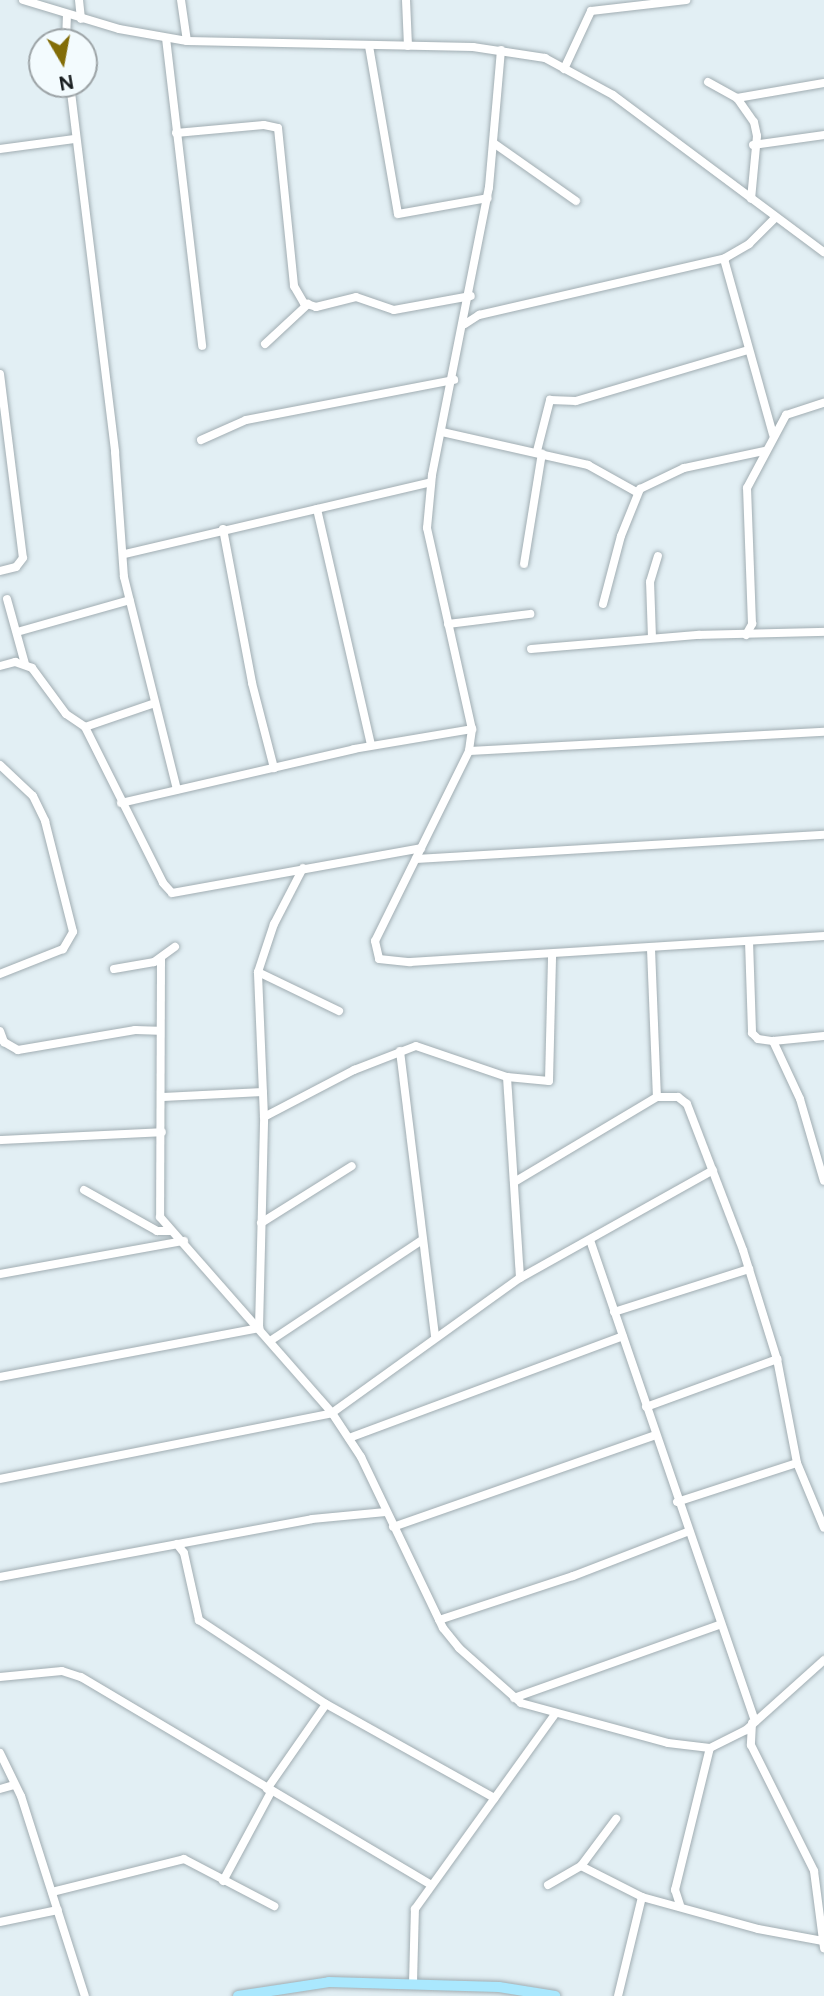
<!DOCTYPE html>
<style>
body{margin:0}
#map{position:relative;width:824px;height:1996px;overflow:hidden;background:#e2eff4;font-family:Figtree,sans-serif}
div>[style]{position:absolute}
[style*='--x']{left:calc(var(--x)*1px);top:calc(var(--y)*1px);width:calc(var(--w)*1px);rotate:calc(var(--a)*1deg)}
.roads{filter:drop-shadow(0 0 2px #a1adb2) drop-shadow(0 0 2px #a1adb2)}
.minor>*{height:8px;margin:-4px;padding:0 4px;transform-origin:4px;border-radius:4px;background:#fff}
.major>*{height:10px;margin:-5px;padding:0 5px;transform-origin:5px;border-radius:5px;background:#aae8fe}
span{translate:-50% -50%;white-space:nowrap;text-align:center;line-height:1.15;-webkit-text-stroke:6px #f3fbfe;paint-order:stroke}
.north{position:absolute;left:28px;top:28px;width:70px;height:70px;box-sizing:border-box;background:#f3fbfe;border:2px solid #9ca3a6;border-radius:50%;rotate:170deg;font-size:19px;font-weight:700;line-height:28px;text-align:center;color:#1a1f21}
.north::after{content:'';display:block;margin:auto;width:24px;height:32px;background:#836d08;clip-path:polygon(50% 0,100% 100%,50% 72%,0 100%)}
</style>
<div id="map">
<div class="roads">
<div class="minor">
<div style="--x:23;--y:0;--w:100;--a:16.8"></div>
<div style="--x:119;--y:29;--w:69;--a:10"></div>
<div style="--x:187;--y:41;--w:286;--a:1.2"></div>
<div style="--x:473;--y:47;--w:73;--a:8.7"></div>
<div style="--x:545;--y:58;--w:77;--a:28.6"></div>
<div style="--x:613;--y:95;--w:263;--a:36.7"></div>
<div style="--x:79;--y:0;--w:19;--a:84"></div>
<div style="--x:181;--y:0;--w:41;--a:81.7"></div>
<div style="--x:406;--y:0;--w:46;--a:87.5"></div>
<div style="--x:166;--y:38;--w:310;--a:83.3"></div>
<div style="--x:66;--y:42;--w:28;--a:-88"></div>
<div style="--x:369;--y:46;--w:170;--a:80.2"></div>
<div style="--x:398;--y:214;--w:91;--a:-10.1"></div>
<div style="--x:501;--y:50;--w:138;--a:95"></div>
<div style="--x:489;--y:187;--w:294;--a:101.2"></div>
<div style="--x:432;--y:475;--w:53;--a:95.4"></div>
<div style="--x:427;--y:528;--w:206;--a:77.4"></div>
<div style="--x:472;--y:729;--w:22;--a:98"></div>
<div style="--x:469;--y:751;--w:212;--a:116.3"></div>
<div style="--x:375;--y:941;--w:18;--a:77"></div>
<div style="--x:379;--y:959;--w:31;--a:6"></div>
<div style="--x:410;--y:962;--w:415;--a:-3.6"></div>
<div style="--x:564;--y:69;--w:64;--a:-65"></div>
<div style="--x:591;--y:11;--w:96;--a:-6.6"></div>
<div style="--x:708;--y:82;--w:33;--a:29"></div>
<div style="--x:737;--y:98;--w:29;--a:55"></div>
<div style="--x:754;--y:122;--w:14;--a:78"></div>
<div style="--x:757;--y:136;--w:63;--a:95.4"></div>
<div style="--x:70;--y:84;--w:371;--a:83"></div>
<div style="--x:115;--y:452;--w:125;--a:85.9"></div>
<div style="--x:124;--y:577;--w:219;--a:76"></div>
<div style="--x:737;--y:98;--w:88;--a:-9.8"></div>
<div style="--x:176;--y:133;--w:88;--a:-5.2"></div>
<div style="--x:264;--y:125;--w:14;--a:12"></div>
<div style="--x:278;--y:128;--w:159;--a:84.2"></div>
<div style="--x:294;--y:286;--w:20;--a:60"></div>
<div style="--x:304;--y:303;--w:13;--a:18"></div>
<div style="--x:316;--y:307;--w:41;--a:-14"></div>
<div style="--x:356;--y:297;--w:40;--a:18.9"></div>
<div style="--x:394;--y:310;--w:78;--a:-10.3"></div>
<div style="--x:495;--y:144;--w:99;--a:35.1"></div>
<div style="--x:753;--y:145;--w:72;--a:-8"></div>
<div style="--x:0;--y:149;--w:75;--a:-7.7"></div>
<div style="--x:724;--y:259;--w:182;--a:74.4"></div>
<div style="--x:465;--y:324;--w:17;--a:-33"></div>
<div style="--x:479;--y:315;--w:253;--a:-13"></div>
<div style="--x:725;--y:258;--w:28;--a:-30"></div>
<div style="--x:749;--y:244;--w:37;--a:-45"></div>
<div style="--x:265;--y:344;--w:59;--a:-42.9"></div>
<div style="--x:0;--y:374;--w:185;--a:82.9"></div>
<div style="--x:23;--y:558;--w:11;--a:128"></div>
<div style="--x:16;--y:567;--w:16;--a:166"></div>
<div style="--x:442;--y:432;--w:150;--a:12.7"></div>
<div style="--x:588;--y:465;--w:57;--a:29.2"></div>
<div style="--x:201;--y:440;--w:49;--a:-24"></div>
<div style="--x:246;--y:420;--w:212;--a:-10.9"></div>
<div style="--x:537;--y:451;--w:53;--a:-75.7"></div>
<div style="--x:550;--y:400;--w:26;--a:2"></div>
<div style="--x:576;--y:401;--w:179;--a:-16.5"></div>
<div style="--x:317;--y:509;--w:242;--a:77.1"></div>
<div style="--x:223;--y:529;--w:157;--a:79.3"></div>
<div style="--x:252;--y:683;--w:88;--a:75.5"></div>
<div style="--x:125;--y:554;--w:314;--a:-13.2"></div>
<div style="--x:524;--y:564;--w:112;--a:-80.8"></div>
<div style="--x:7;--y:599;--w:67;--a:74.5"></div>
<div style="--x:603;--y:604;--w:70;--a:-75.2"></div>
<div style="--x:621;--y:536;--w:51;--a:-68"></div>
<div style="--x:640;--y:489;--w:49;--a:-25.5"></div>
<div style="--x:684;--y:468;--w:82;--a:-12"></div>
<div style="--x:448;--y:624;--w:83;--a:-7"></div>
<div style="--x:17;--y:632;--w:117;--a:-15.8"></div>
<div style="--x:746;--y:635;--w:13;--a:-61"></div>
<div style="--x:752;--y:624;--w:136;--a:-92.1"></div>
<div style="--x:747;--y:488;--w:83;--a:-61.9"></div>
<div style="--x:786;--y:415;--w:40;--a:-18"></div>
<div style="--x:652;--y:638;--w:56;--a:-92"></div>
<div style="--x:650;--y:582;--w:27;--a:-73"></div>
<div style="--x:531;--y:649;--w:169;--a:-4.8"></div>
<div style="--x:699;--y:635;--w:125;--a:-1.4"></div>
<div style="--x:0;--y:666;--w:16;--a:-15"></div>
<div style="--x:15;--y:662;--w:18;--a:19"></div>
<div style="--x:32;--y:668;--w:57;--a:53.5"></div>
<div style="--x:66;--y:714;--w:23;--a:34"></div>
<div style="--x:85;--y:727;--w:174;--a:63.4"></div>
<div style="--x:163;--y:883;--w:13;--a:48"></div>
<div style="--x:172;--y:893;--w:253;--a:-10.2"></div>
<div style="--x:85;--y:727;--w:74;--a:-18.9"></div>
<div style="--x:469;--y:751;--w:356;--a:-3.1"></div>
<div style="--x:0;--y:765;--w:45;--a:43.2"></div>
<div style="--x:33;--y:796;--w:28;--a:64"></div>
<div style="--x:45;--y:821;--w:114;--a:75.8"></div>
<div style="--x:73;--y:932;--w:20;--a:120"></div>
<div style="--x:63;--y:949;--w:68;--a:158.4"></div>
<div style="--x:121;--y:803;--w:239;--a:-13"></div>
<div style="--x:354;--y:749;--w:120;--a:-9.6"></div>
<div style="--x:416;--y:859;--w:409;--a:-3.4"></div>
<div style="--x:749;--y:941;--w:92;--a:88.1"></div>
<div style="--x:752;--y:1033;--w:8;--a:45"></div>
<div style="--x:758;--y:1039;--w:15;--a:8"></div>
<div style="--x:773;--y:1041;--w:64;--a:65"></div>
<div style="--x:800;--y:1099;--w:85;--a:73.7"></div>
<div style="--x:651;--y:949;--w:148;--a:87.7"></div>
<div style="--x:161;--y:958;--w:259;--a:90.2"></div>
<div style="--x:160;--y:1217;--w:261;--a:48.7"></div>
<div style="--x:332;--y:1413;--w:53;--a:56.6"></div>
<div style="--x:361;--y:1457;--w:190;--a:64.4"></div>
<div style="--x:443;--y:1628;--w:26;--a:51"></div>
<div style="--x:459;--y:1648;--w:83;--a:41.6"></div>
<div style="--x:521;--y:1703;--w:152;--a:15.2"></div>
<div style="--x:668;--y:1743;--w:42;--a:6.8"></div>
<div style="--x:710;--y:1748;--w:40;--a:-26.6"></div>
<div style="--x:746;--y:1730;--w:105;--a:-41.9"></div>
<div style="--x:114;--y:969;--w:41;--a:-9.9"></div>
<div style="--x:154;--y:962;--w:26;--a:-36"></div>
<div style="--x:258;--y:972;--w:90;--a:25.7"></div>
<div style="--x:0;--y:1031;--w:12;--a:70"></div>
<div style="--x:4;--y:1042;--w:16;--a:30"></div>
<div style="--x:18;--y:1050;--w:119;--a:-9.7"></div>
<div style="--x:135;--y:1030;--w:23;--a:2"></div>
<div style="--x:773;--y:1041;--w:51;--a:-5.6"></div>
<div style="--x:400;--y:1051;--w:287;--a:83"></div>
<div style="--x:507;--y:1077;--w:201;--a:86.3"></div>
<div style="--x:163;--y:1097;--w:100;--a:-2.9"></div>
<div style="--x:264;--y:1117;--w:102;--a:-27.6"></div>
<div style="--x:354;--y:1070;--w:66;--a:-21.2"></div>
<div style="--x:416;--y:1046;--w:96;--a:18.8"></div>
<div style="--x:507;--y:1077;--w:42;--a:5.4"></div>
<div style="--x:549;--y:1081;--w:127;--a:-88.6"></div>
<div style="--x:0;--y:1140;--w:162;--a:-2.8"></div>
<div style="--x:516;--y:1181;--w:164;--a:-30.8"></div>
<div style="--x:657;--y:1097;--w:21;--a:0"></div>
<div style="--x:678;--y:1097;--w:11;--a:38"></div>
<div style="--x:687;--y:1104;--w:156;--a:69"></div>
<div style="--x:743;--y:1250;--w:114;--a:72.7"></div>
<div style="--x:777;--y:1359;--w:106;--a:79.1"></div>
<div style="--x:797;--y:1463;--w:70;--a:67.4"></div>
<div style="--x:84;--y:1190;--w:84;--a:29.3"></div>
<div style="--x:157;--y:1231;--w:14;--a:0"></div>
<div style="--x:261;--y:1223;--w:107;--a:-32.1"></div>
<div style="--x:590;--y:1240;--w:509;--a:71.07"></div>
<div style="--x:0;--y:1274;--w:187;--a:-10.2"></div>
<div style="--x:614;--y:1312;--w:142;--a:-17.7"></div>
<div style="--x:270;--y:1341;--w:182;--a:-33.6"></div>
<div style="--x:0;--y:1377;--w:264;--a:-10.7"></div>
<div style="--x:259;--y:1328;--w:211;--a:-88.6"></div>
<div style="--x:264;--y:1117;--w:145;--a:-92.4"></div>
<div style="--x:258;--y:972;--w:51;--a:-71.6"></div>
<div style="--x:274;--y:924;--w:63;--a:-62.6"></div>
<div style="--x:646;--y:1407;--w:140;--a:-20.1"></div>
<div style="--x:349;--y:1438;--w:292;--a:-20.4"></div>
<div style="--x:0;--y:1479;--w:338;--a:-11.2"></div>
<div style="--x:332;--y:1413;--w:231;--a:-35.7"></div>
<div style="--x:520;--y:1278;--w:221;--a:-29.2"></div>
<div style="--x:677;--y:1502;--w:126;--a:-18"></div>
<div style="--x:393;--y:1527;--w:278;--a:-19.3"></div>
<div style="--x:177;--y:1544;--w:11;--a:52"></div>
<div style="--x:184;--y:1553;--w:69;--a:77.4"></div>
<div style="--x:199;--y:1620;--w:152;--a:33.5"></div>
<div style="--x:326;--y:1704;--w:193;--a:29.2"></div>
<div style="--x:0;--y:1577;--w:317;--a:-10.5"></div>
<div style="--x:312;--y:1519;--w:74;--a:-5.4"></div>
<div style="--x:439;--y:1620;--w:141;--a:-18.2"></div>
<div style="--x:573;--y:1576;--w:122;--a:-21.1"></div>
<div style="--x:0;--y:1677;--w:62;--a:-5.5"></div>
<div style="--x:62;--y:1671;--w:20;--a:18"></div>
<div style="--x:81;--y:1677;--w:407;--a:30.7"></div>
<div style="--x:514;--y:1698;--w:218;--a:-19.6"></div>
<div style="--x:752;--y:1723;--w:22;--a:93"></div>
<div style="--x:751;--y:1745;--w:141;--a:63.4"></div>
<div style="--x:814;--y:1871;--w:78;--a:82.6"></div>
<div style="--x:0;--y:1753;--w:48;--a:64"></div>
<div style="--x:21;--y:1796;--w:210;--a:72.3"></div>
<div style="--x:0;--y:1789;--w:15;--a:-16"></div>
<div style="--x:267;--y:1789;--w:103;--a:-55.2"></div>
<div style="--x:581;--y:1866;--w:68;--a:26.9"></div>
<div style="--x:642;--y:1897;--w:120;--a:15.4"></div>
<div style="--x:758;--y:1929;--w:66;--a:10.5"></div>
<div style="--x:223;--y:1881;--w:101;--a:-61.7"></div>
<div style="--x:548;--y:1885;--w:38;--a:-30"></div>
<div style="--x:581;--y:1866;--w:59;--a:-53.3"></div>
<div style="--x:52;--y:1892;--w:136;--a:-14"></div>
<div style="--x:184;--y:1859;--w:102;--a:27.6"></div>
<div style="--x:680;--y:1905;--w:16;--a:-108"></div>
<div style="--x:675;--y:1890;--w:146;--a:-76.2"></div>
<div style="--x:0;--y:1922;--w:59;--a:-11.7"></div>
<div style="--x:413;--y:1983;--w:74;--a:-88.5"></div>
<div style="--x:415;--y:1909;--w:241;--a:-54.3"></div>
<div style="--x:618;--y:1996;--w:102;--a:-76.4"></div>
</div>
<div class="major">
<div style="--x:238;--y:1996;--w:92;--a:-8.7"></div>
<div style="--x:329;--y:1982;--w:170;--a:1.7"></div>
<div style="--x:499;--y:1987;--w:57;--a:9.1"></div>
</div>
</div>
<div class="north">N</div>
</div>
